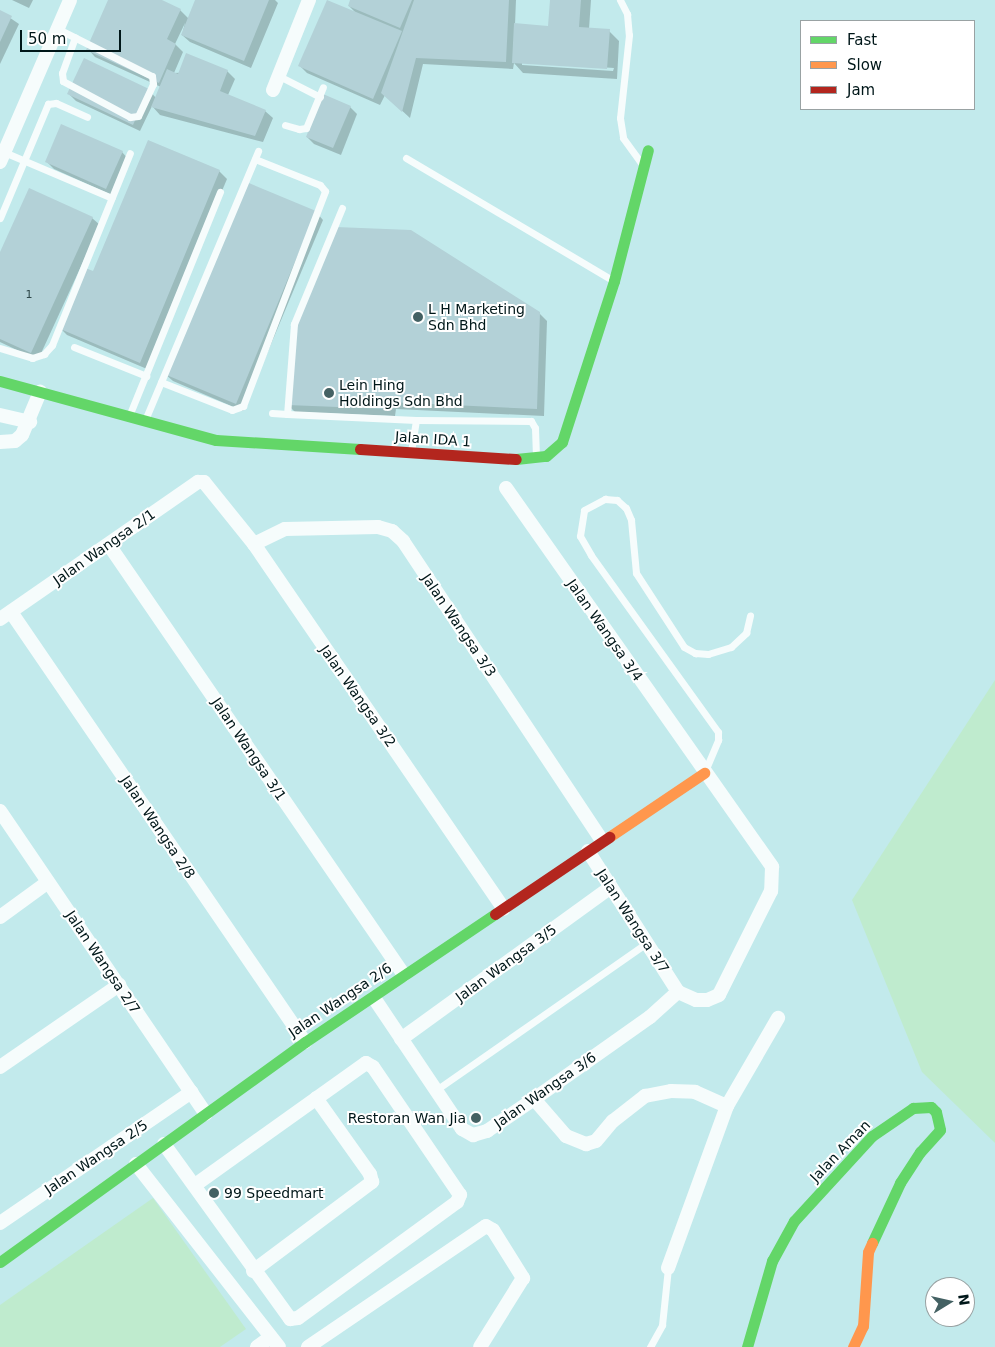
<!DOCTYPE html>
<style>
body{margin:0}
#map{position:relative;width:995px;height:1347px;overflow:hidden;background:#c2eaec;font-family:"DejaVu Sans",sans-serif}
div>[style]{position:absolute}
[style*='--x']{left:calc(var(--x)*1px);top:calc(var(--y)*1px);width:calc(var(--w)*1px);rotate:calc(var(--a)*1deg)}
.green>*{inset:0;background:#bfebce}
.shadow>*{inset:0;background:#0003}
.building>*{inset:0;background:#b3d1d7}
.lane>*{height:7px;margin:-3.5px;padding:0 3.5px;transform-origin:3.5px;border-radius:3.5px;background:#f6fcfc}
.street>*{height:14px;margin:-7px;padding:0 7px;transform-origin:7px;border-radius:7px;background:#f6fcfc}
.fast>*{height:11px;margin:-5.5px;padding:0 5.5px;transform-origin:5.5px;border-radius:5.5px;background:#63d668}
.slow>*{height:11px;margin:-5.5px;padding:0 5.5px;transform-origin:5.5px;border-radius:5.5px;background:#ff974d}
.jam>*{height:11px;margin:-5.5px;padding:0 5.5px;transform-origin:5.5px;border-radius:5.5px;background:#b3261e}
.dots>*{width:14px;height:14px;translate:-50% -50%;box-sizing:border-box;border:2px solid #fff;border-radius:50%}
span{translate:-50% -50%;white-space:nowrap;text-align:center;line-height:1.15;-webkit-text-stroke:4px #fff;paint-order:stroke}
.number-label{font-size:11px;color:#2d4648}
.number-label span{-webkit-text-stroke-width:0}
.poi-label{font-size:14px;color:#001719}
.left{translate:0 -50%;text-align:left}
.right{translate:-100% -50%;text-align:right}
.street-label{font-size:14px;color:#001719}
.legend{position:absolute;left:800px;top:20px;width:175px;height:90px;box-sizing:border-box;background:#fff;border:1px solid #99a2a3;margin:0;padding:6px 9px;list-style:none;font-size:15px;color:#001719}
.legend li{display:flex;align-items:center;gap:10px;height:25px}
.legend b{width:25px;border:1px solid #99a2a3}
.north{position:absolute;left:925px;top:1277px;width:50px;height:50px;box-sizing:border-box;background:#fff;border:1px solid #99a2a3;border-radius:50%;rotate:81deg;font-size:14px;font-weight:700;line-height:20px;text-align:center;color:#001719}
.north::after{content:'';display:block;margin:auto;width:18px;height:22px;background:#446163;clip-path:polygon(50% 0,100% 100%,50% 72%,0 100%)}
.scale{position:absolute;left:20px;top:30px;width:101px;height:22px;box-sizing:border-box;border:2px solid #001719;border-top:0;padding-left:6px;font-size:15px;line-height:18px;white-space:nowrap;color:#001719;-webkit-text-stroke:4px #fff;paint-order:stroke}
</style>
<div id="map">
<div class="green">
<div style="clip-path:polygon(995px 680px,995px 1143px,922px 1072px,852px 900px)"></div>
<div style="clip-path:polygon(153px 1198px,246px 1329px,220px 1347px,0 1347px,0 1305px)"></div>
</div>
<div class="shadow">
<div style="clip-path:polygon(12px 0,33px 0,29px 8px)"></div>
<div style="clip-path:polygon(110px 0,159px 0,180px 10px,189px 19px,197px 0,275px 0,278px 3px,251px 68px,190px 42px,182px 35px,185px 23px,175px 44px,183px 52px,174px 73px,227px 71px,235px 79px,228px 95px,265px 111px,273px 118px,263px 142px,160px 115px,152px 106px,140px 131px,76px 101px,69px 94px,149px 90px,156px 98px,161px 87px,95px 57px,88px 49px)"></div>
<div style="clip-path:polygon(evenodd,352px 0,516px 0,515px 25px,549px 27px,551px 0,591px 0,589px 29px,609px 31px,619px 41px,617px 79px,523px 73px,514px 63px,513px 69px,423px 64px,410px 118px,385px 95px,380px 105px,307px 73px,300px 66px,356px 13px,349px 6px,352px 0,522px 62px,614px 68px,613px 71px,522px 65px,522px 62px)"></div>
<div style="clip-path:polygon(0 11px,19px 24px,0 64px)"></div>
<div style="clip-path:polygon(350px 107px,357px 114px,341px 155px,314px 144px,307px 137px)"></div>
<div style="clip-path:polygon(122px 152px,129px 160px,114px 196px,54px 169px,47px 162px)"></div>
<div style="clip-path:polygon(219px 171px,227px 179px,147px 369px,67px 335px,59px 327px,94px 273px)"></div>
<div style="clip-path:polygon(316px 212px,323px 220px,243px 411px,173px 381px,165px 374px)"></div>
<div style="clip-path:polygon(92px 218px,100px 225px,38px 360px,0 342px,0 255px)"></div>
<div style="clip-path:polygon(539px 313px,547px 321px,544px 416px,396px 409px,395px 416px,295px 412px,288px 405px)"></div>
</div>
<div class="building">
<div style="clip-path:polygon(108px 0,162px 0,181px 9px,167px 39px,176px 44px,159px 83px,86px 50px)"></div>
<div style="clip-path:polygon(195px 0,269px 0,244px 61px,181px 35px)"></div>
<div style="clip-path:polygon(327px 0,402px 31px,373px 99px,298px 66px)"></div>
<div style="clip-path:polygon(350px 0,412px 0,400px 28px,348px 6px)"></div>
<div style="clip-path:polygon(414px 0,509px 0,506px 62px,416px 58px,402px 112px,381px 93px)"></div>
<div style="clip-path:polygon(550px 0,581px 0,579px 27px,610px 29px,607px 69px,512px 63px,514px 23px,548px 26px)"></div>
<div style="clip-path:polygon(0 10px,12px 16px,0 42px)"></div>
<div style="clip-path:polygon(186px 53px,228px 70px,220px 91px,266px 110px,255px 136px,151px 107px,167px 69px,178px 74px)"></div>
<div style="clip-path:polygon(84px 58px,149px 89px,133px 125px,67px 94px)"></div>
<div style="clip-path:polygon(323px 94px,351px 106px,333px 148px,306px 137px)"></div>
<div style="clip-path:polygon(61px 124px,123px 151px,106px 189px,45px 162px)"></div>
<div style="clip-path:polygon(148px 140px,220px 170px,140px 363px,58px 328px,83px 267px,93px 271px)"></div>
<div style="clip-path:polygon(244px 181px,316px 211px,236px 404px,164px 374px)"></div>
<div style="clip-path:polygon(29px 188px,93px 217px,31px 353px,0 339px,0 252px)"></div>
<div style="clip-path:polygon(336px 227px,411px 230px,540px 312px,537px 409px,389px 402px,388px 409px,287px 405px,293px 321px)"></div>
</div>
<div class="lane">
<div style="--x:620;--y:0;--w:16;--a:63"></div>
<div style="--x:627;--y:14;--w:21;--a:85"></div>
<div style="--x:629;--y:35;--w:83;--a:96.2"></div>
<div style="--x:620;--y:118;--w:20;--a:81"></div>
<div style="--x:623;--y:138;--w:32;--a:54"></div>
<div style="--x:58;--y:29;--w:105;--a:26.6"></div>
<div style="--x:152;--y:76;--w:8;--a:83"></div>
<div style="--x:153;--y:84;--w:35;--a:115"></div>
<div style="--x:138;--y:116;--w:8;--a:173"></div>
<div style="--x:130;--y:117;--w:76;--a:-151.8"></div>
<div style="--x:63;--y:81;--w:8;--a:-97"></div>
<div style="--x:62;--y:73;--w:38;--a:-70"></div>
<div style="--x:279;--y:76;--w:46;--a:27.1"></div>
<div style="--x:285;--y:125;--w:15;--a:16"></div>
<div style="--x:299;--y:129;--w:7;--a:-8"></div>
<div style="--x:306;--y:128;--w:44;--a:-67.5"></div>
<div style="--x:4;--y:152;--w:117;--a:23.1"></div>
<div style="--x:406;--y:158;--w:239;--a:30.6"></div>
<div style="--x:342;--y:208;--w:126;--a:112.5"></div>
<div style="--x:294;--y:324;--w:90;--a:94.4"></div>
<div style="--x:287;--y:414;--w:129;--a:2.7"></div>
<div style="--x:416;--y:420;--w:32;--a:99"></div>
<div style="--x:0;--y:218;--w:124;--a:-67.2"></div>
<div style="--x:48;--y:104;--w:8;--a:-7"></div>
<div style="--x:56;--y:103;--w:34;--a:24"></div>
<div style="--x:74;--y:347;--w:78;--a:21.9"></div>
<div style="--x:0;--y:348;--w:34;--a:17"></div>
<div style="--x:32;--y:358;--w:13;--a:-18"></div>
<div style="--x:44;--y:354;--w:12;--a:-48"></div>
<div style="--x:52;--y:345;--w:207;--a:-67.9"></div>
<div style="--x:161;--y:382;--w:76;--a:21.5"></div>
<div style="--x:232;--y:410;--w:12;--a:-20"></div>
<div style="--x:243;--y:406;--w:230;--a:-69.1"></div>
<div style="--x:325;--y:191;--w:8;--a:-130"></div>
<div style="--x:320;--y:185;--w:70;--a:-158.2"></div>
<div style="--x:272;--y:413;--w:15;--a:4"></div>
<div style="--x:129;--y:416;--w:242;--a:-67.9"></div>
<div style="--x:145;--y:420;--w:292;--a:-67.2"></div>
<div style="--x:416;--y:420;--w:115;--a:0.5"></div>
<div style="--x:531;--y:421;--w:8;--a:60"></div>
<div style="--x:535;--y:428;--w:28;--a:88"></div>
<div style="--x:705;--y:771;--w:34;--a:-67"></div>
<div style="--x:718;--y:740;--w:8;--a:-90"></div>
<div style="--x:718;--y:732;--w:218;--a:-125.7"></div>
<div style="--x:591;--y:555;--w:22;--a:-120"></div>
<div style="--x:580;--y:536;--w:26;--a:-81"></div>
<div style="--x:584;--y:510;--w:24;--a:-28"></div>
<div style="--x:605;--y:499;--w:12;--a:5"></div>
<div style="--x:617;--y:500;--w:12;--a:42"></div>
<div style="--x:626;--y:508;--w:13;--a:67"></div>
<div style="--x:631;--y:520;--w:53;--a:84.6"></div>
<div style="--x:636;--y:573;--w:88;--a:57"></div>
<div style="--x:684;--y:647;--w:13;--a:29"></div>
<div style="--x:695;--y:653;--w:13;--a:4"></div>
<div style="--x:708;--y:654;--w:24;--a:-17"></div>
<div style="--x:731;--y:647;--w:21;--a:-43"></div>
<div style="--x:746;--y:633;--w:18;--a:-77"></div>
<div style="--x:436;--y:1090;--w:257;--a:-34.9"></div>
<div style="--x:650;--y:1347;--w:25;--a:-61"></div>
<div style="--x:662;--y:1325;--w:57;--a:-84"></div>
</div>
<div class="street">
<div style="--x:273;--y:90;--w:97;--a:-68.2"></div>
<div style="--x:0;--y:162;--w:176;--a:-66.6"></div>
<div style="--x:0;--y:415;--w:31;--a:13"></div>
<div style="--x:0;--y:442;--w:15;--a:-4"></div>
<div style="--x:15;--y:441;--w:9;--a:-41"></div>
<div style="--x:22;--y:435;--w:47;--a:-67.3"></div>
<div style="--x:506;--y:488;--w:463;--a:54.9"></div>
<div style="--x:772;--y:867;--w:24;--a:92"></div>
<div style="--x:771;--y:891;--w:116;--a:116.6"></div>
<div style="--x:719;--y:995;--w:13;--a:157"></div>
<div style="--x:707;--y:1000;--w:11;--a:180"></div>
<div style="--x:696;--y:1000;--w:20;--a:-156"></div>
<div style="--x:254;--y:544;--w:34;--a:-26"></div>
<div style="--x:285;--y:529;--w:93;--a:-1.2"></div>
<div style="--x:378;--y:527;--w:15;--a:16"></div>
<div style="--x:392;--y:531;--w:15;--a:42"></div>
<div style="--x:403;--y:541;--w:360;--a:56.4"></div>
<div style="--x:109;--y:545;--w:521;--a:55.55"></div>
<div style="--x:11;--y:612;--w:521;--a:55.64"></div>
<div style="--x:0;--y:619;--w:241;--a:-34.7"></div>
<div style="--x:198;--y:482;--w:6;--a:0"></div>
<div style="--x:204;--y:482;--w:80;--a:51.1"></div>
<div style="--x:254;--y:544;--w:442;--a:55.6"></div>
<div style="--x:0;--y:811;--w:366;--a:55.8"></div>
<div style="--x:588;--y:851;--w:167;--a:57.4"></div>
<div style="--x:0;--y:917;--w:59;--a:-36.1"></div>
<div style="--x:374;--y:998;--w:158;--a:56.1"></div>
<div style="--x:462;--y:1129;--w:13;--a:29"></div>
<div style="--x:473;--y:1135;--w:15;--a:-16"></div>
<div style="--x:487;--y:1131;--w:57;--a:-34.2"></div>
<div style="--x:534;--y:1099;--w:142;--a:-35.3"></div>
<div style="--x:650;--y:1017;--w:38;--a:-42"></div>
<div style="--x:401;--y:1039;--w:259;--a:-35.9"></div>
<div style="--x:0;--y:1067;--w:145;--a:-34.6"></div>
<div style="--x:534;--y:1099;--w:49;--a:49.1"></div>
<div style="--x:566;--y:1136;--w:22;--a:22"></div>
<div style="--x:586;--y:1144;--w:10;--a:-17"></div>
<div style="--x:596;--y:1141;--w:26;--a:-50"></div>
<div style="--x:613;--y:1121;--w:41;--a:-38"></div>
<div style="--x:645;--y:1096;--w:26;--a:-11"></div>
<div style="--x:671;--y:1091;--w:24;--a:2"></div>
<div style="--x:695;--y:1092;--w:35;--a:24"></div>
<div style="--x:164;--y:1144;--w:216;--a:54.2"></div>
<div style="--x:290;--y:1319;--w:8;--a:-7"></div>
<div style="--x:298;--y:1318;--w:197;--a:-36.1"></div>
<div style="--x:457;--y:1202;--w:8;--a:-67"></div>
<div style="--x:460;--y:1195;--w:155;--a:-124.2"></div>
<div style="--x:373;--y:1067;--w:8;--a:-150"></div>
<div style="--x:366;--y:1063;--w:210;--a:144.5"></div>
<div style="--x:136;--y:1164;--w:232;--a:52"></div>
<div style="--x:0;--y:1223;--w:232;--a:-34.4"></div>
<div style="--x:668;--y:1268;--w:172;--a:-70"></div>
<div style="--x:727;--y:1106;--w:102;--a:-59.9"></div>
<div style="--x:253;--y:1271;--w:149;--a:-36.8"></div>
<div style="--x:372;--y:1182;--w:8;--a:-104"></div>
<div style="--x:370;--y:1174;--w:93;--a:-125.4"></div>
<div style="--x:257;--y:1347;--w:17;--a:-36"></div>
<div style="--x:308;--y:1347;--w:215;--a:-34.2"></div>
<div style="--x:486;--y:1226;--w:8;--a:30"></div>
<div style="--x:493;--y:1230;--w:57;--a:58"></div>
<div style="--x:523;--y:1278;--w:81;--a:121.9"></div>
</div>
<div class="fast">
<div style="--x:0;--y:381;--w:224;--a:15.3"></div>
<div style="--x:216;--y:440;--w:144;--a:3.6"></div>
<div style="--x:516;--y:459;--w:30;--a:-6"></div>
<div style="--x:546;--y:456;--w:21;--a:-41"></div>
<div style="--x:562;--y:442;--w:169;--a:-72.1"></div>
<div style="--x:614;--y:281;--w:135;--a:-75.5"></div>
<div style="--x:0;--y:1262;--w:376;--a:-35.8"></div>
<div style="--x:305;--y:1042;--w:229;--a:-34"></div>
<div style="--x:747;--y:1347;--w:90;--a:-73.8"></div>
<div style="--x:772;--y:1261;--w:46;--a:-61.2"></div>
<div style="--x:794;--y:1221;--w:115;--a:-47.5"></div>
<div style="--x:872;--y:1136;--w:50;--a:-34.3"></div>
<div style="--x:913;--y:1108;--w:18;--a:-3"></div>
<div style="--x:931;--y:1107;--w:7;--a:45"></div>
<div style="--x:936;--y:1112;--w:18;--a:77"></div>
<div style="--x:940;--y:1130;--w:30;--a:132"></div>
<div style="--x:920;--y:1152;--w:37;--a:123"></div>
<div style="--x:900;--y:1183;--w:66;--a:115"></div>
</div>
<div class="slow">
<div style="--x:609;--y:837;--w:115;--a:-34"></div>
<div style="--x:853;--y:1347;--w:23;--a:-65"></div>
<div style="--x:863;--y:1326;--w:74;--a:-86.1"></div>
<div style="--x:868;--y:1252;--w:10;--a:-66"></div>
</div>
<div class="jam">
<div style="--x:360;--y:449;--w:156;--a:3.7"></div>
<div style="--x:495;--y:914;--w:138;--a:-34"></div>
</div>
<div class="dots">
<div style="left:418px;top:317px;background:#446163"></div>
<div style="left:329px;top:393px;background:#446163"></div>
<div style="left:476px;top:1118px;background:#446163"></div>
<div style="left:214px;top:1193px;background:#446163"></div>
</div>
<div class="number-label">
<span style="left:29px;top:295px">1</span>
</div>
<div class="poi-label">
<span class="left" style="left:428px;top:317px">L H Marketing<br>Sdn Bhd</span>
<span class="left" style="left:339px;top:393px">Lein Hing<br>Holdings Sdn Bhd</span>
<span class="right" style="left:466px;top:1118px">Restoran Wan Jia</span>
<span class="left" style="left:224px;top:1193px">99 Speedmart</span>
</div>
<div class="street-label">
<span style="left:433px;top:439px;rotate:4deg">Jalan IDA 1</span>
<span style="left:104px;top:547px;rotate:-35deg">Jalan Wangsa 2/1</span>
<span style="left:459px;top:625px;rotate:56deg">Jalan Wangsa 3/3</span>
<span style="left:605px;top:630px;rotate:55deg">Jalan Wangsa 3/4</span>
<span style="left:358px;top:696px;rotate:55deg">Jalan Wangsa 3/2</span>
<span style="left:249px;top:749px;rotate:56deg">Jalan Wangsa 3/1</span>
<span style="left:158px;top:827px;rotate:56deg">Jalan Wangsa 2/8</span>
<span style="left:633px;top:921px;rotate:57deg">Jalan Wangsa 3/7</span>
<span style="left:103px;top:962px;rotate:56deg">Jalan Wangsa 2/7</span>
<span style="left:506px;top:963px;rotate:-36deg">Jalan Wangsa 3/5</span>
<span style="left:340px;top:1000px;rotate:-34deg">Jalan Wangsa 2/6</span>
<span style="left:545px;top:1090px;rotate:-35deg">Jalan Wangsa 3/6</span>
<span style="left:840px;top:1151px;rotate:-46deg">Jalan Aman</span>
<span style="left:96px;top:1157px;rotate:-34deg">Jalan Wangsa 2/5</span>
</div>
<ul class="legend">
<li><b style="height:6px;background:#63d668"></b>Fast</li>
<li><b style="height:6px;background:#ff974d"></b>Slow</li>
<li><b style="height:6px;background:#b3261e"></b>Jam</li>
</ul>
<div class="north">N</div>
<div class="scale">50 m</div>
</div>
